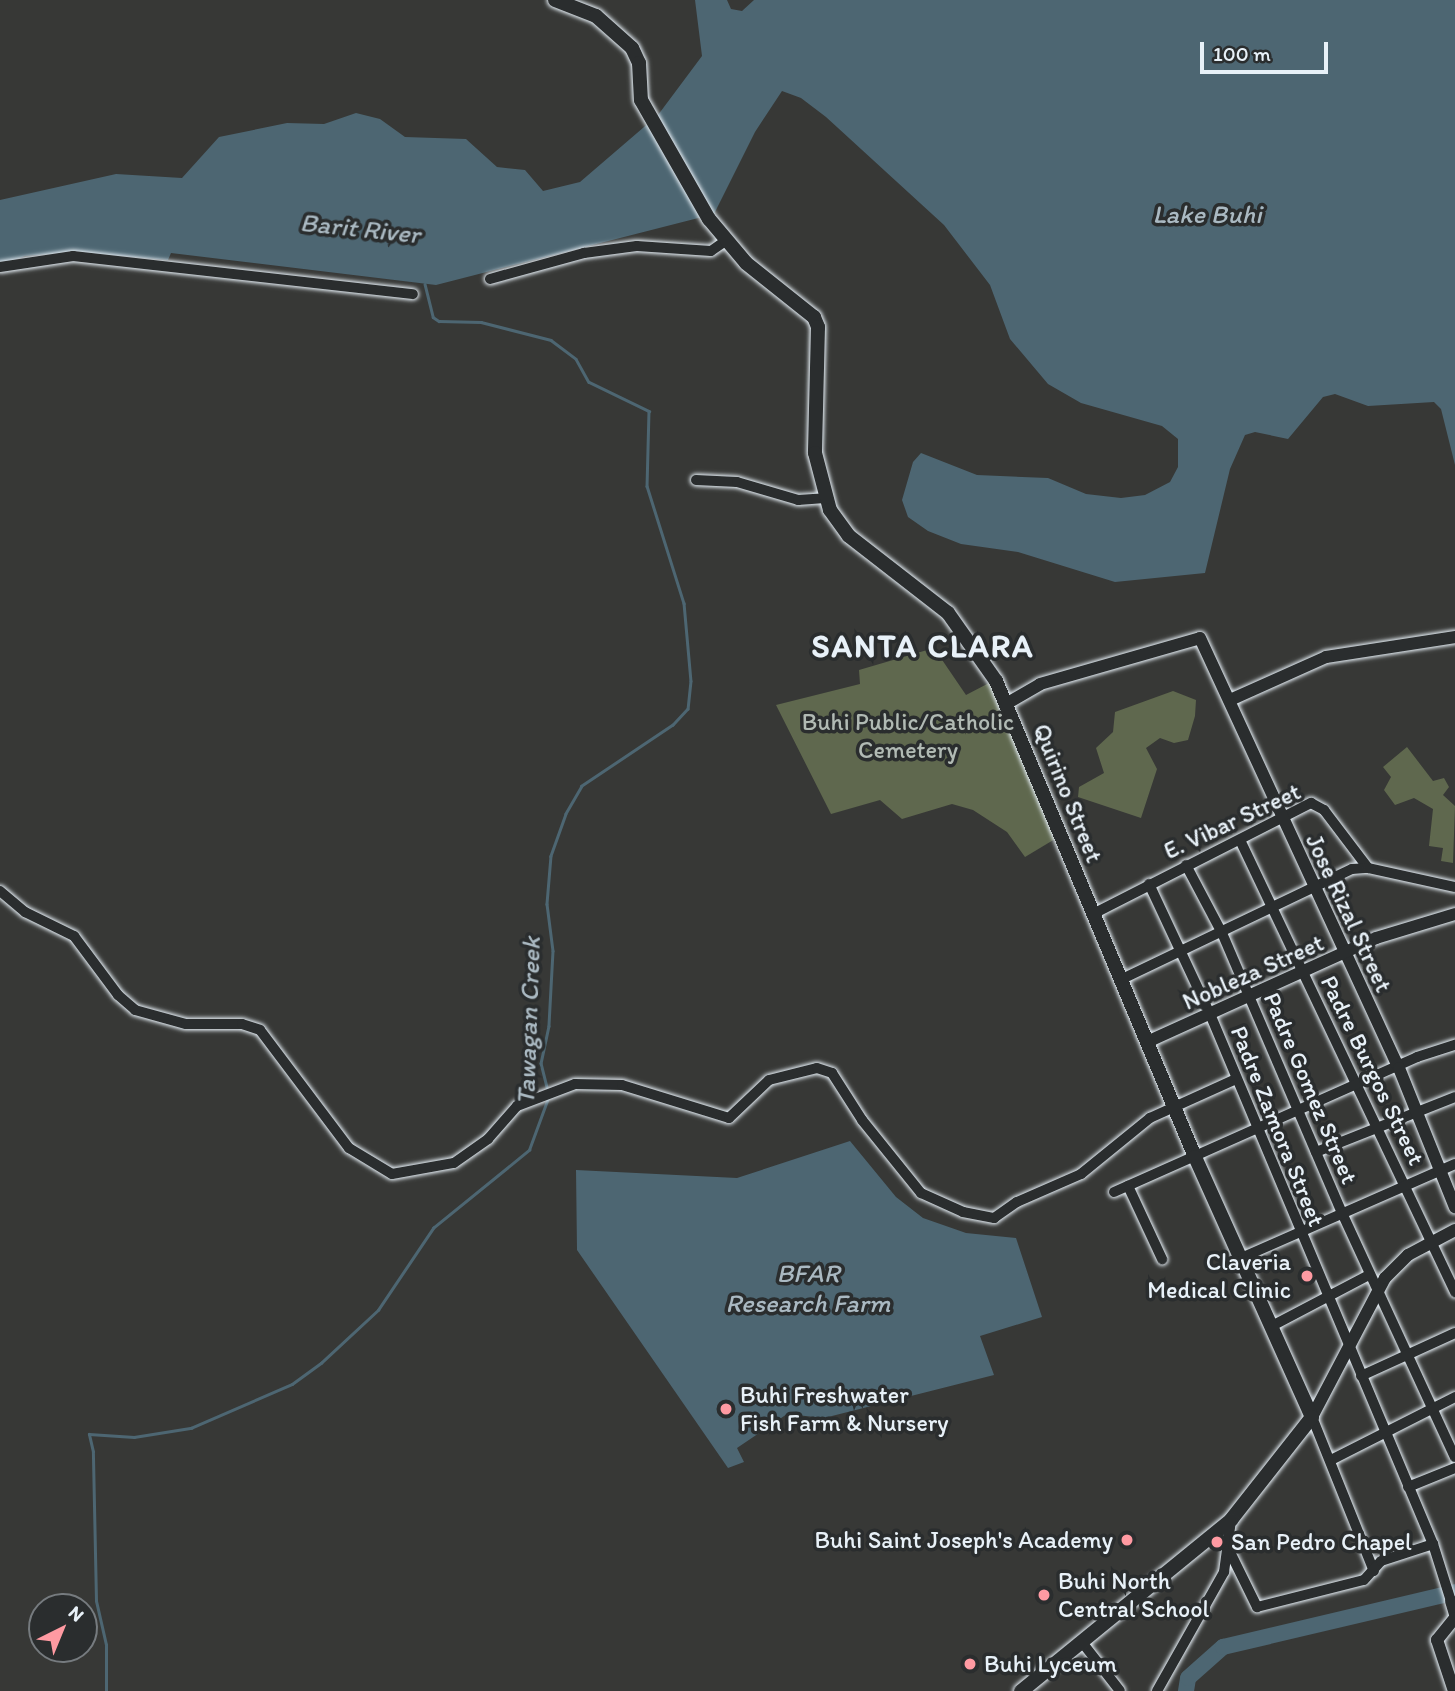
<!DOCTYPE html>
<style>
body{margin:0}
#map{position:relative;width:1455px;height:1691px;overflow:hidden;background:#373836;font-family:Itim,sans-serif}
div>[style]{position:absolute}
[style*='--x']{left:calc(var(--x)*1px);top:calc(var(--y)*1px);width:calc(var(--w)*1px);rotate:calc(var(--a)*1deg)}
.green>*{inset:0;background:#5f684e}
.water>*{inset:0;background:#4d6672}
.stream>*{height:2.5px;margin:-1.25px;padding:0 1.25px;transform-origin:1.25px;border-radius:1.25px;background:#4d6672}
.river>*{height:16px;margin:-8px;padding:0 8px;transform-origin:8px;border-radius:8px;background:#4d6672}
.roads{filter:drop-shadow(0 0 2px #e8f1f8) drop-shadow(0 0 2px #e8f1f8)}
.minor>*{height:10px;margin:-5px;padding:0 5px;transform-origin:5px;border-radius:5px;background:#2a2d2e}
.tertiary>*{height:12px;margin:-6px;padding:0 6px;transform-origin:6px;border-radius:6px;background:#2a2d2e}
.secondary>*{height:14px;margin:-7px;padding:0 7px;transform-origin:7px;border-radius:7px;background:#2a2d2e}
.dots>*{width:19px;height:19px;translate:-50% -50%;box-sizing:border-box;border:4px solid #2a2d2e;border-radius:50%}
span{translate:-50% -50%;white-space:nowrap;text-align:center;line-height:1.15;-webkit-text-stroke:7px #2a2d2e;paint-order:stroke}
.park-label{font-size:24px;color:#b1bab4}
.street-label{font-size:24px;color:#e8f1f8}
.poi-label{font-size:24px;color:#e8f1f8}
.right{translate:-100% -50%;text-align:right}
.left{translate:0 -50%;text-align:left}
.water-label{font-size:26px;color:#aab9c2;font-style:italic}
.district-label{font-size:32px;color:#e8f1f8;font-weight:700;letter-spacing:2px}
.north{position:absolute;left:28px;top:1593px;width:70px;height:70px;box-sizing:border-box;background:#2a2d2e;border:2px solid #767b7f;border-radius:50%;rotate:43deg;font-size:19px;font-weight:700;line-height:28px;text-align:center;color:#e8f1f8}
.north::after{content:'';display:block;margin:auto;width:24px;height:32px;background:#ff9aa2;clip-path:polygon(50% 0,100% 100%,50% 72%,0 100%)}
.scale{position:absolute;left:1200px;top:42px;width:128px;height:32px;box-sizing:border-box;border:4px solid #e8f1f8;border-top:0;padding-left:9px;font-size:21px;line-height:24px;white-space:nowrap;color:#e8f1f8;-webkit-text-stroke:5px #2a2d2e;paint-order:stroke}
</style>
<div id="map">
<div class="green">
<div style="clip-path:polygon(934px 648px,966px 695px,989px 683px,1030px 764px,1060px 836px,1025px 857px,1007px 832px,973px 810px,952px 804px,902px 819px,880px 800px,831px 814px,776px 705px,860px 684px,859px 670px)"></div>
<div style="clip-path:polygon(1173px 691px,1196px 700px,1195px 716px,1188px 740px,1174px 743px,1160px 738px,1146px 748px,1157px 769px,1141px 818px,1078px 797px,1079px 787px,1104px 773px,1096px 748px,1113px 732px,1115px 712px)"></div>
<div style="clip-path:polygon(1407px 747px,1433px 781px,1444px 778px,1449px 787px,1443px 795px,1455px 806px,1453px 863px,1441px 861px,1443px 848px,1429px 846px,1433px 809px,1414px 798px,1395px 805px,1384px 790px,1391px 777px,1383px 767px)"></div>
</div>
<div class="water">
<div style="clip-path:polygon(695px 0,727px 0,731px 9px,742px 11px,754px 0,1455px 0,1455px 465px,1441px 409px,1434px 402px,1368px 406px,1335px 394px,1323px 397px,1288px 439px,1255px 432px,1245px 435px,1230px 469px,1205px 573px,1115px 582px,1018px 552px,961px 544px,928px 531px,908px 517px,902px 500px,913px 462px,921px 453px,977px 475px,1048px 478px,1086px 494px,1121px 498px,1145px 495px,1170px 482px,1178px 467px,1178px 439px,1162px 426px,1081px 403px,1048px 384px,1010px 339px,990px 285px,944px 225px,826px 117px,801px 98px,782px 91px,755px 132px,714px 214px,436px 285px,171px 253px,168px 260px,74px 252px,25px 256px,0 265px,0 200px,116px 174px,182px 178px,219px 137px,287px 123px,324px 124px,356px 113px,380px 119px,405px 137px,466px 139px,497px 167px,525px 170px,543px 191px,580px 182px,658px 115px,702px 56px)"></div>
<div style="clip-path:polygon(850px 1141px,896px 1197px,923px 1218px,966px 1233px,1016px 1238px,1042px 1317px,980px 1336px,994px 1375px,824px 1418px,787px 1414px,737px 1448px,744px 1462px,728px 1468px,577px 1250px,576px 1170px,737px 1178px)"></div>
</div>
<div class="stream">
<div style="--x:425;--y:284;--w:34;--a:76"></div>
<div style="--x:433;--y:317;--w:7;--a:34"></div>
<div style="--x:439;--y:321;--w:42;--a:1.4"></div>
<div style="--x:481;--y:322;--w:72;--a:14.4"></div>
<div style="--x:551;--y:340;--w:31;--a:37"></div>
<div style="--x:576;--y:359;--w:26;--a:61"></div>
<div style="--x:589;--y:382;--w:67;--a:25.8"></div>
<div style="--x:649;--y:411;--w:75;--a:91.5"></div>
<div style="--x:647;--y:486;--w:123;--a:72.5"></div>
<div style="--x:684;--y:603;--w:78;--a:84.9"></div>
<div style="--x:691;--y:681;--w:28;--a:96"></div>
<div style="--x:688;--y:709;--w:22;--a:133"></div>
<div style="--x:673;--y:725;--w:110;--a:146.2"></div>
<div style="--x:582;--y:786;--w:32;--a:120"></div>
<div style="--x:566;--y:814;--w:45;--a:109.7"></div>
<div style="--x:551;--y:856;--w:48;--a:94.8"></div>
<div style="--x:547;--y:904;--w:47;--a:82.7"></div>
<div style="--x:553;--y:951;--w:75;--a:93.1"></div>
<div style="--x:549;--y:1026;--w:38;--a:102"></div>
<div style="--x:541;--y:1063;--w:30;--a:76"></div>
<div style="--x:106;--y:1691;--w:46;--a:-90"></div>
<div style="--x:106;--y:1645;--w:45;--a:-102.8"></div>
<div style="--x:96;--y:1601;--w:149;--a:-91.2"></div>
<div style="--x:93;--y:1452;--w:18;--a:-103"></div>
<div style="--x:89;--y:1434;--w:45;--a:3.8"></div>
<div style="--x:134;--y:1437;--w:58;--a:-9"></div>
<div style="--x:191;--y:1428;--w:110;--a:-23.5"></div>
<div style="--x:292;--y:1384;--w:36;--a:-36"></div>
<div style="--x:321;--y:1363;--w:78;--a:-42.9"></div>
<div style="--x:378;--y:1310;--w:99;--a:-56.1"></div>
<div style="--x:433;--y:1228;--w:124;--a:-39.1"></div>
<div style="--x:529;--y:1150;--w:55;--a:-69.9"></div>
</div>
<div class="river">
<div style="--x:1186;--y:1691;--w:13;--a:-81"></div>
<div style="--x:1188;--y:1678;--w:47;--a:-41.5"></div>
<div style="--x:1223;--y:1647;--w:238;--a:-13.3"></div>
</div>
<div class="roads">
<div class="minor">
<div style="--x:0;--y:267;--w:74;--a:-8.6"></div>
<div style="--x:73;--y:256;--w:342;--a:6.4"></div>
<div style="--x:490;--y:279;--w:98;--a:-15.5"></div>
<div style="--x:584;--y:253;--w:53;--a:-7.5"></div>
<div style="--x:637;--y:246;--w:74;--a:3.9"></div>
<div style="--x:711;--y:251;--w:19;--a:-35"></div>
<div style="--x:696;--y:480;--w:41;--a:2.8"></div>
<div style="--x:737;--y:482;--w:64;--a:16.4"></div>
<div style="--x:798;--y:500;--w:27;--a:-4"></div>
<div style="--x:1240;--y:840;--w:501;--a:64.56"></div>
<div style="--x:1186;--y:865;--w:77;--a:62.1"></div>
<div style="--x:1222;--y:933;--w:305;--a:66.8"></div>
<div style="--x:1342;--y:1213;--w:269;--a:65.2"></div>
<div style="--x:1149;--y:884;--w:144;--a:64.9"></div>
<div style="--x:1210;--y:1014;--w:451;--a:67.2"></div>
<div style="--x:1385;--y:1430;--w:124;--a:67.2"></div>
<div style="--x:1433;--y:1544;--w:60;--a:72.5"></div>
<div style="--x:0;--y:891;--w:33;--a:40"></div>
<div style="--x:25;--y:912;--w:55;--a:26.1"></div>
<div style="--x:74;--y:936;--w:74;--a:53.3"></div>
<div style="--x:118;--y:995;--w:23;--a:41"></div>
<div style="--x:135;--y:1010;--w:53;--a:15.4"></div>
<div style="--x:186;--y:1024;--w:56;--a:0"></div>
<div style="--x:242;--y:1024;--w:19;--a:18"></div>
<div style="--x:260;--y:1030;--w:148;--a:53"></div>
<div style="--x:349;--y:1148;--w:50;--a:31.2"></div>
<div style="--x:392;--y:1174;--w:63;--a:-10.1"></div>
<div style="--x:454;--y:1163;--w:42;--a:-35.2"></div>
<div style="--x:488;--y:1139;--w:44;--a:-48.7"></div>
<div style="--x:517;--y:1106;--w:62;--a:-20.8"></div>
<div style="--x:575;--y:1084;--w:47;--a:1.2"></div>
<div style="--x:622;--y:1085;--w:112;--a:17.1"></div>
<div style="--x:729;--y:1118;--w:55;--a:-43.5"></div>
<div style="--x:769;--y:1080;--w:49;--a:-14"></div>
<div style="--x:817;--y:1068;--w:16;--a:18"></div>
<div style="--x:832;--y:1073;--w:56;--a:57.4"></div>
<div style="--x:862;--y:1120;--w:94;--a:51.1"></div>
<div style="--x:921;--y:1193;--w:46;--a:24.3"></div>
<div style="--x:963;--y:1212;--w:32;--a:11"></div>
<div style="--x:994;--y:1218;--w:28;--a:-35"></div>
<div style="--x:1017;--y:1202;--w:70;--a:-23.6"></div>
<div style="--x:1081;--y:1174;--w:89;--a:-39.1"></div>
<div style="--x:1150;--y:1118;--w:94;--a:-24.4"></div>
<div style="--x:1093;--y:914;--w:245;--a:-27"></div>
<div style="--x:1311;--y:803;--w:15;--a:28"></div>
<div style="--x:1324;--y:810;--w:73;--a:52.8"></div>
<div style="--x:1120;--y:980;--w:257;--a:-25.6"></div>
<div style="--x:1352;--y:869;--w:16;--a:-4"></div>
<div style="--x:1368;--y:868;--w:89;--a:12.3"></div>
<div style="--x:1316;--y:1152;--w:149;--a:-21.6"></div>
<div style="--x:1128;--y:1186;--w:81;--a:65"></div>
<div style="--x:1114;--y:1192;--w:332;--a:-24"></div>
<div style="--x:1417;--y:1057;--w:40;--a:-18"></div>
<div style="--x:1241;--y:1258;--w:234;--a:-23.7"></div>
<div style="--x:1270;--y:1327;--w:112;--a:-27.7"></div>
<div style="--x:1361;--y:1376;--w:103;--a:-24.6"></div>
<div style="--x:1312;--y:1417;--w:166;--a:68.1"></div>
<div style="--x:1331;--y:1460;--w:139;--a:-26.9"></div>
<div style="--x:1408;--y:1487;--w:51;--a:-22"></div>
<div style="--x:1228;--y:1548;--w:66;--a:63.8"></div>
<div style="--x:1257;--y:1607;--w:110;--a:-14.2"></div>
<div style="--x:1364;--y:1580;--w:25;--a:-48"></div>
<div style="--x:1381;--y:1561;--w:55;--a:-18.1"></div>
<div style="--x:1081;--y:1641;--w:63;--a:52"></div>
<div style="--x:1157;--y:1691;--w:137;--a:-60.6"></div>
<div style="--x:1224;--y:1572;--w:52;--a:-82.3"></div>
</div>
<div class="tertiary">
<div style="--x:1230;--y:700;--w:105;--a:-24.1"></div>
<div style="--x:1326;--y:657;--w:131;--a:-8.8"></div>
<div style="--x:1006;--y:704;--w:39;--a:-30"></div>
<div style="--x:1040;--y:684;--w:166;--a:-16"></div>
<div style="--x:1200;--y:638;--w:474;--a:65.2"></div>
<div style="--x:1399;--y:1068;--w:150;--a:68.1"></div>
<div style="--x:1147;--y:1042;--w:252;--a:-24.4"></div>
<div style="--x:1376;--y:938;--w:83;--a:-16.9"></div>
<div style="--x:1312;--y:1417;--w:157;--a:-62.3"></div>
<div style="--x:1385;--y:1278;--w:33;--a:-45"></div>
<div style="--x:1408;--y:1255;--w:53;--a:-28"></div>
<div style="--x:1451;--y:1601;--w:14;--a:73"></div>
<div style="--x:1454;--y:1691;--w:54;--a:-108.4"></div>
<div style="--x:1437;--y:1640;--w:28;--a:-51"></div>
</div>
<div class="secondary">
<div style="--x:555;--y:0;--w:44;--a:21.3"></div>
<div style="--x:596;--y:16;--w:48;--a:41.6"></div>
<div style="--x:632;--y:48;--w:17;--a:65"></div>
<div style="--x:639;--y:63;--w:37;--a:87"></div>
<div style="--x:641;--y:100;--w:137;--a:60.3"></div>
<div style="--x:709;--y:219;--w:57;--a:49.9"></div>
<div style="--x:746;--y:263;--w:87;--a:38.5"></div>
<div style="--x:814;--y:317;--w:11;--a:68"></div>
<div style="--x:818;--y:327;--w:126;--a:91.4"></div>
<div style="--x:815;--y:453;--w:59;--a:75.3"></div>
<div style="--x:830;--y:510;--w:32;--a:54"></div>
<div style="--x:849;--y:536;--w:125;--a:37.9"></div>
<div style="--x:948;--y:613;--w:83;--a:54.8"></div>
<div style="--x:996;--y:681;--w:516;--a:67.31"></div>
<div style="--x:1195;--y:1157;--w:285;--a:65.8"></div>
<div style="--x:1312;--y:1417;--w:131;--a:128.2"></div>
<div style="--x:1231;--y:1520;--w:271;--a:140.8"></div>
</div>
</div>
<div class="dots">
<div style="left:1307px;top:1276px;background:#ff9aa2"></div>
<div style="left:726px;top:1409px;background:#ff9aa2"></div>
<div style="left:1127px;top:1540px;background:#ff9aa2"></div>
<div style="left:1217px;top:1542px;background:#ff9aa2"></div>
<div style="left:1044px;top:1595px;background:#ff9aa2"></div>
<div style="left:970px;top:1664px;background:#ff9aa2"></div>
</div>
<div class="park-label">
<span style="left:908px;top:736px">Buhi Public/Catholic<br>Cemetery</span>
</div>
<div class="street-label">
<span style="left:1068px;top:793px;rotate:68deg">Quirino Street</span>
<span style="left:1232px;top:821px;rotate:-25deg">E. Vibar Street</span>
<span style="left:1349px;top:913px;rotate:65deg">Jose Rizal Street</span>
<span style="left:1253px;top:972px;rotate:-24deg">Nobleza Street</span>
<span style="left:1373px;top:1070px;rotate:64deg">Padre Burgos Street</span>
<span style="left:1311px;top:1088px;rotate:67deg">Padre Gomez Street</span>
<span style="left:1278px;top:1126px;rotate:68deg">Padre Zamora Street</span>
</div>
<div class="poi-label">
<span class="right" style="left:1291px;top:1276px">Claveria<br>Medical Clinic</span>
<span class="left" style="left:740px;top:1409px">Buhi Freshwater<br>Fish Farm &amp; Nursery</span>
<span class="right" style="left:1113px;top:1540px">Buhi Saint Joseph's Academy</span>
<span class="left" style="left:1231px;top:1542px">San Pedro Chapel</span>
<span class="left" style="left:1058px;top:1595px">Buhi North<br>Central School</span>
<span class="left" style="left:984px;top:1664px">Buhi Lyceum</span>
</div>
<div class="water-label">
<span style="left:1207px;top:215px">Lake Buhi</span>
<span style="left:360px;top:229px;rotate:6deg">Barit River</span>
<span style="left:529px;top:1021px;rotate:-88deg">Tawagan Creek</span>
<span style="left:808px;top:1289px">BFAR<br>Research Farm</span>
</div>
<div class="district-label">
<span style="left:923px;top:646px">SANTA CLARA</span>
</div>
<div class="north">N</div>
<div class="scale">100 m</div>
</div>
